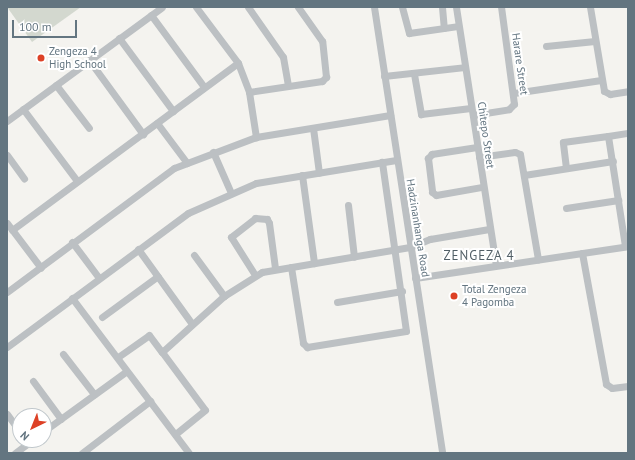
<!DOCTYPE html>
<style>
body{margin:0}
#map{position:relative;width:635px;height:460px;overflow:hidden;background:#f4f3ef;font-family:"PT Sans",sans-serif}
div>[style]{position:absolute}
[style*='--x']{left:calc(var(--x)*1px);top:calc(var(--y)*1px);width:calc(var(--w)*1px);rotate:calc(var(--a)*1deg)}
.green>*{inset:0;background:#d3d8cf}
.minor>*{height:7px;margin:-3.5px;padding:0 3.5px;transform-origin:3.5px;border-radius:3.5px;background:#bcc0c3}
.dots>*{width:11px;height:11px;translate:-50% -50%;box-sizing:border-box;border:2px solid #fff;border-radius:50%}
span{translate:-50% -50%;white-space:nowrap;text-align:center;line-height:1.15;-webkit-text-stroke:4px #fff;paint-order:stroke}
.poi-label{font-size:11px;color:#637580}
.left{translate:0 -50%;text-align:left}
.street-label{font-size:11px;color:#637580}
.quarter-label{font-size:13px;color:#515e65;letter-spacing:1px}
.frame{position:absolute;inset:0;border:8px solid #637580;pointer-events:none}
.north{position:absolute;left:12px;top:408px;width:40px;height:40px;box-sizing:border-box;background:#fff;border:1px solid #c1c8cc;border-radius:50%;rotate:223deg;font-size:11px;font-weight:700;line-height:16px;text-align:center;color:#637580}
.north::after{content:'';display:block;margin:auto;width:14px;height:18px;background:#dd4126;clip-path:polygon(50% 0,100% 100%,50% 72%,0 100%)}
.scale{position:absolute;left:12px;top:20px;width:65px;height:18px;box-sizing:border-box;border:2px solid #637580;border-top:0;padding-left:5px;font-size:12px;line-height:14px;white-space:nowrap;color:#637580;-webkit-text-stroke:3px #fff;paint-order:stroke}
</style>
<div id="map">
<div class="green">
<div style="clip-path:polygon(7px 7px,81px 7px,32px 42px)"></div>
</div>
<div class="minor">
<div style="--x:196;--y:7;--w:70;--a:53.1"></div>
<div style="--x:238;--y:63;--w:31;--a:69"></div>
<div style="--x:249;--y:92;--w:46;--a:81.2"></div>
<div style="--x:248;--y:7;--w:61;--a:55"></div>
<div style="--x:283;--y:57;--w:29;--a:80"></div>
<div style="--x:374;--y:7;--w:451;--a:81.3"></div>
<div style="--x:402;--y:7;--w:27;--a:75"></div>
<div style="--x:409;--y:33;--w:49;--a:-8.1"></div>
<div style="--x:442;--y:7;--w:21;--a:85"></div>
<div style="--x:456;--y:7;--w:261;--a:81.2"></div>
<div style="--x:590;--y:7;--w:85;--a:80.5"></div>
<div style="--x:604;--y:91;--w:7;--a:27"></div>
<div style="--x:610;--y:94;--w:18;--a:-9"></div>
<div style="--x:151;--y:15;--w:89;--a:53.6"></div>
<div style="--x:119;--y:38;--w:91;--a:53.5"></div>
<div style="--x:546;--y:46;--w:49;--a:-5.8"></div>
<div style="--x:89;--y:60;--w:92;--a:53.9"></div>
<div style="--x:414;--y:74;--w:41;--a:80.1"></div>
<div style="--x:421;--y:114;--w:50;--a:-6.8"></div>
<div style="--x:384;--y:76;--w:81;--a:-6.3"></div>
<div style="--x:56;--y:85;--w:54;--a:52.5"></div>
<div style="--x:249;--y:92;--w:74;--a:-8.6"></div>
<div style="--x:322;--y:81;--w:6;--a:-45"></div>
<div style="--x:326;--y:77;--w:36;--a:-96"></div>
<div style="--x:322;--y:41;--w:42;--a:-125.2"></div>
<div style="--x:514;--y:93;--w:88;--a:-8.5"></div>
<div style="--x:23;--y:109;--w:90;--a:53.1"></div>
<div style="--x:473;--y:115;--w:36;--a:-9"></div>
<div style="--x:509;--y:109;--w:7;--a:-45"></div>
<div style="--x:514;--y:104;--w:98;--a:-97.6"></div>
<div style="--x:7;--y:121;--w:192;--a:-36.3"></div>
<div style="--x:157;--y:123;--w:50;--a:53.1"></div>
<div style="--x:313;--y:128;--w:45;--a:82.4"></div>
<div style="--x:477;--y:147;--w:46;--a:171.2"></div>
<div style="--x:432;--y:154;--w:6;--a:135"></div>
<div style="--x:428;--y:158;--w:34;--a:83"></div>
<div style="--x:432;--y:192;--w:5;--a:37"></div>
<div style="--x:436;--y:195;--w:47;--a:-9.9"></div>
<div style="--x:213;--y:152;--w:45;--a:66.3"></div>
<div style="--x:7;--y:155;--w:29;--a:54"></div>
<div style="--x:479;--y:157;--w:36;--a:-8"></div>
<div style="--x:515;--y:152;--w:5;--a:22"></div>
<div style="--x:520;--y:154;--w:107;--a:80.3"></div>
<div style="--x:566;--y:168;--w:26;--a:-97"></div>
<div style="--x:563;--y:142;--w:45;--a:-7.6"></div>
<div style="--x:302;--y:175;--w:89;--a:82.2"></div>
<div style="--x:524;--y:175;--w:90;--a:-8.9"></div>
<div style="--x:348;--y:205;--w:52;--a:83.4"></div>
<div style="--x:566;--y:208;--w:53;--a:-8.7"></div>
<div style="--x:7;--y:223;--w:56;--a:52.9"></div>
<div style="--x:12;--y:230;--w:281;--a:-36.5"></div>
<div style="--x:72;--y:242;--w:45;--a:53.1"></div>
<div style="--x:625;--y:246;--w:111;--a:-98.8"></div>
<div style="--x:608;--y:136;--w:20;--a:-9"></div>
<div style="--x:138;--y:249;--w:92;--a:54.2"></div>
<div style="--x:582;--y:253;--w:133;--a:79.6"></div>
<div style="--x:606;--y:384;--w:7;--a:34"></div>
<div style="--x:612;--y:388;--w:16;--a:-7"></div>
<div style="--x:194;--y:255;--w:51;--a:53.8"></div>
<div style="--x:291;--y:267;--w:77;--a:81"></div>
<div style="--x:303;--y:343;--w:6;--a:45"></div>
<div style="--x:307;--y:347;--w:100;--a:-9.2"></div>
<div style="--x:406;--y:331;--w:171;--a:-98.1"></div>
<div style="--x:255;--y:275;--w:45;--a:-122.3"></div>
<div style="--x:231;--y:237;--w:31;--a:-38"></div>
<div style="--x:255;--y:218;--w:12;--a:5"></div>
<div style="--x:267;--y:219;--w:4;--a:63"></div>
<div style="--x:269;--y:223;--w:45;--a:82.4"></div>
<div style="--x:415;--y:278;--w:215;--a:-8.5"></div>
<div style="--x:7;--y:292;--w:208;--a:-36.6"></div>
<div style="--x:174;--y:168;--w:88;--a:-20.7"></div>
<div style="--x:256;--y:137;--w:136;--a:-9.3"></div>
<div style="--x:72;--y:298;--w:194;--a:53"></div>
<div style="--x:337;--y:302;--w:66;--a:-9.6"></div>
<div style="--x:102;--y:317;--w:69;--a:-36.2"></div>
<div style="--x:7;--y:347;--w:225;--a:-36.5"></div>
<div style="--x:188;--y:213;--w:74;--a:-23.8"></div>
<div style="--x:256;--y:183;--w:142;--a:-9.3"></div>
<div style="--x:162;--y:352;--w:84;--a:-42.1"></div>
<div style="--x:224;--y:296;--w:45;--a:-32.3"></div>
<div style="--x:262;--y:272;--w:150;--a:-9.6"></div>
<div style="--x:410;--y:247;--w:22;--a:-22"></div>
<div style="--x:430;--y:239;--w:60;--a:-9.6"></div>
<div style="--x:63;--y:354;--w:51;--a:52.2"></div>
<div style="--x:118;--y:357;--w:38;--a:-35"></div>
<div style="--x:149;--y:335;--w:21;--a:53"></div>
<div style="--x:162;--y:352;--w:72;--a:53.4"></div>
<div style="--x:205;--y:410;--w:38;--a:141"></div>
<div style="--x:33;--y:381;--w:47;--a:53.6"></div>
<div style="--x:7;--y:414;--w:22;--a:54"></div>
<div style="--x:44;--y:431;--w:102;--a:-35.9"></div>
<div style="--x:15;--y:453;--w:21;--a:-37"></div>
<div style="--x:82;--y:453;--w:86;--a:-37.4"></div>
</div>
<div class="dots">
<div style="left:41px;top:58px;background:#dd4126"></div>
<div style="left:454px;top:296px;background:#dd4126"></div>
</div>
<div class="poi-label">
<span class="left" style="left:49px;top:58px">Zengeza 4<br>High School</span>
<span class="left" style="left:462px;top:296px">Total Zengeza<br>4 Pagomba</span>
</div>
<div class="street-label">
<span style="left:520px;top:64px;rotate:82deg">Harare Street</span>
<span style="left:486px;top:135px;rotate:82deg">Chitepo Street</span>
<span style="left:418px;top:228px;rotate:81deg">Hadzinanhanga Road</span>
</div>
<div class="quarter-label">
<span style="left:479px;top:256px">ZENGEZA 4</span>
</div>
<div class="frame"></div>
<div class="north">N</div>
<div class="scale">100 m</div>
</div>
